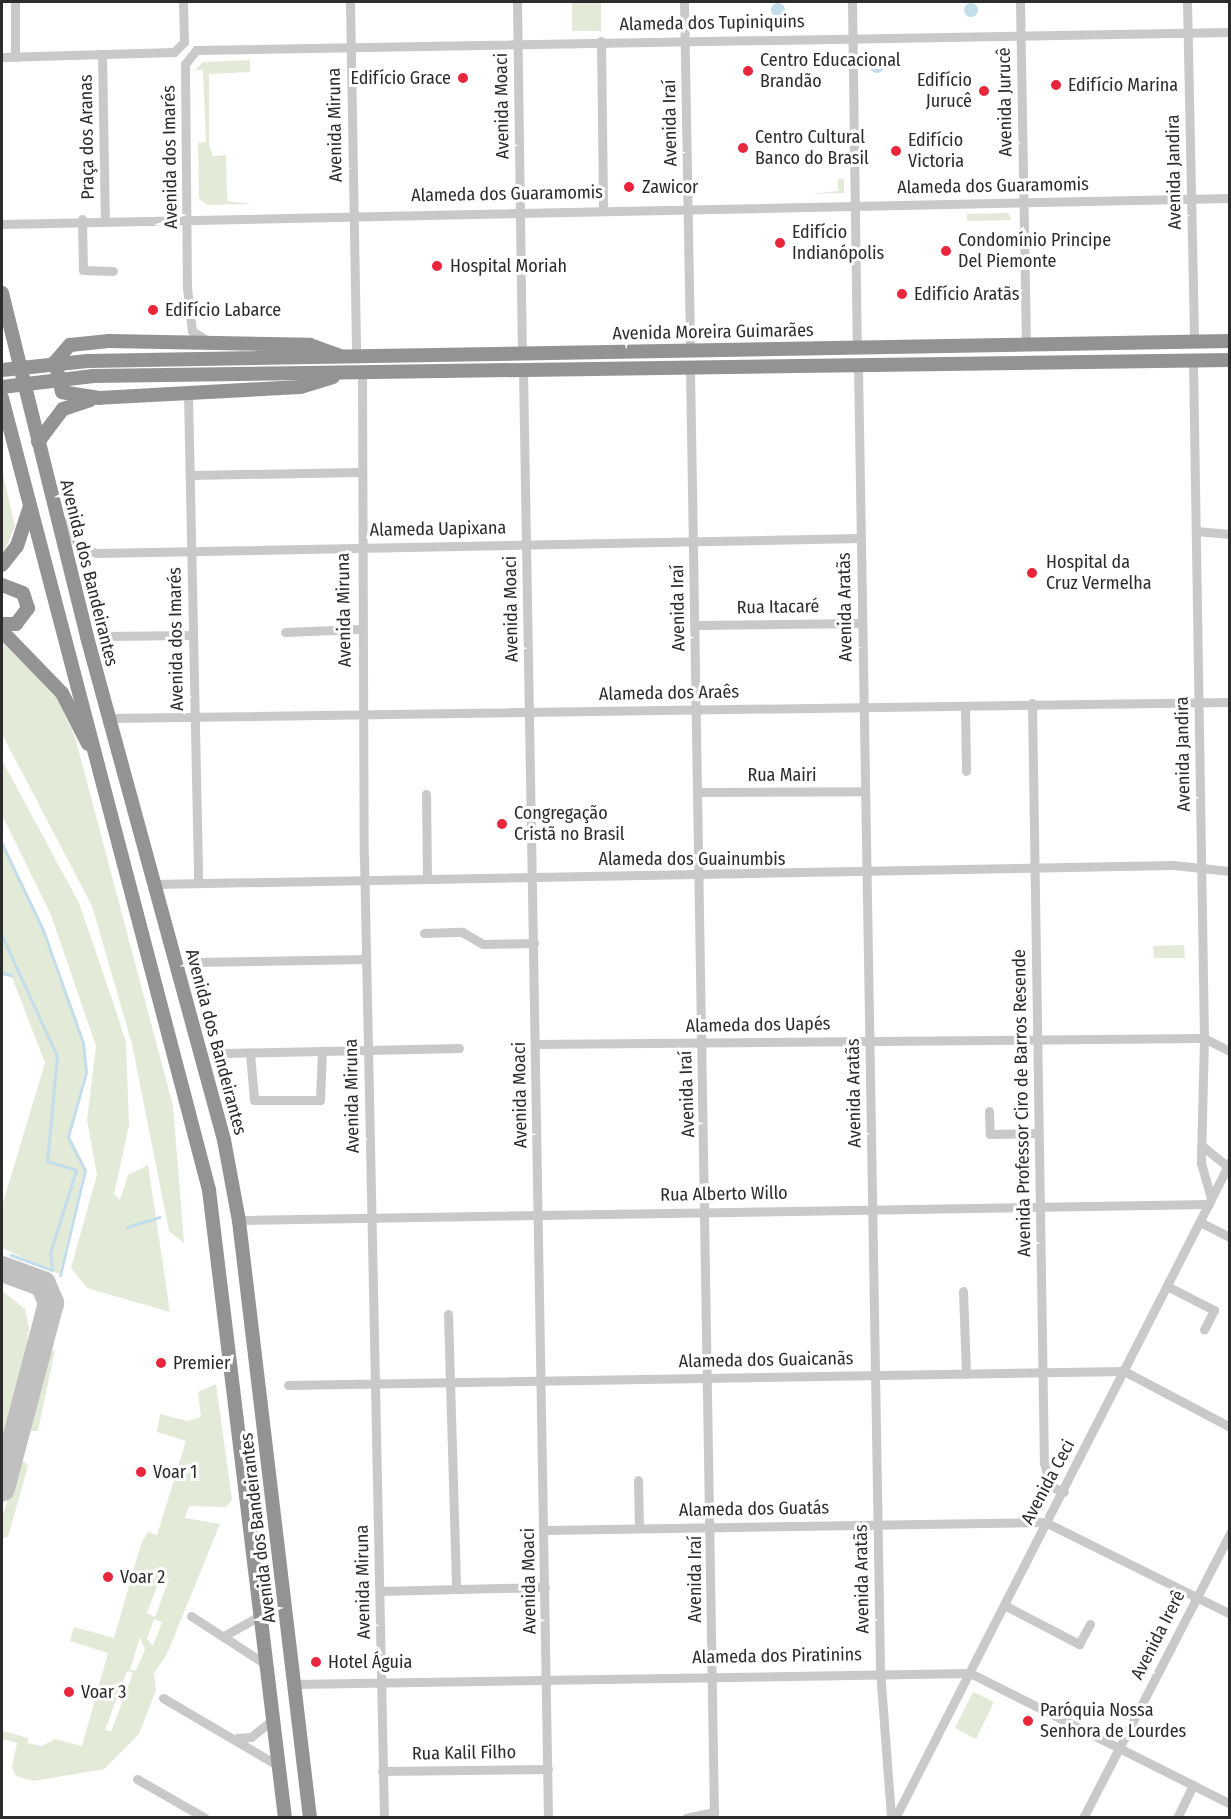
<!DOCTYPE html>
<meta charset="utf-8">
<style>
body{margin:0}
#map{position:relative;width:1231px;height:1819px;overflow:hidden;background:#fff;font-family:"Fira Sans Condensed",sans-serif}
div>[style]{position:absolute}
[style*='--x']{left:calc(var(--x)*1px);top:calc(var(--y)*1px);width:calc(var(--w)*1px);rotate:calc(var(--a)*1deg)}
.green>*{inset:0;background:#e3ead8}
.water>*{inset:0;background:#c3ddeb}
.round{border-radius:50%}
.stream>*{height:3px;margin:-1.5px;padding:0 1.5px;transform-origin:1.5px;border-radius:1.5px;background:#c3ddeb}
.taxiway>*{height:26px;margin:-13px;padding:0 13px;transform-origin:13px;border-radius:13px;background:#c0c0c0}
.minor>*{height:9px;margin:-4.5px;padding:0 4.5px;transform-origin:4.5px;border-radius:4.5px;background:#c9c9c9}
.highway>*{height:14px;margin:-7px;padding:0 7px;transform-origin:7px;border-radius:7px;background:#939393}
.dots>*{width:16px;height:16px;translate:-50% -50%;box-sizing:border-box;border:3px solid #fff;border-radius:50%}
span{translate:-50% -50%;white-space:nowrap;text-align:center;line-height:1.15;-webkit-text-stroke:6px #fff;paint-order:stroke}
.street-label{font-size:18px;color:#2c2c2c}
.poi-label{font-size:18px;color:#2c2c2c}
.left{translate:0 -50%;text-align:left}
.right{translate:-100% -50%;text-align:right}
.frame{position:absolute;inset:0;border:3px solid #2c2c2c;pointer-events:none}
</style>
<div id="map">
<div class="green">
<div style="clip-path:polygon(572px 2px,601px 2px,601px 31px,572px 31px)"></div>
<div style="clip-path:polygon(769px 20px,806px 20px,806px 28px,769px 28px)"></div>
<div style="clip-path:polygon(250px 60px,250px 72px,209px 74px,209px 144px,213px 156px,226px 155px,227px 201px,252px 204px,207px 205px,199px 198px,198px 143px,206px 142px,203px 70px,195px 70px,203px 62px)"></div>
<div style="clip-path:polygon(838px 179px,844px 179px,844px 193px,810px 194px,838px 191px)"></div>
<div style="clip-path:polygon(1008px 213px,1012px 220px,967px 221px,967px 214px)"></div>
<div style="clip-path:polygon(2px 470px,15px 526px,2px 557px)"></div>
<div style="clip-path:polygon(2px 640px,56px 695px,75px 737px,173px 1106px,184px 1243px,169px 1231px,132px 1044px,92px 906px,2px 734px)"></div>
<div style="clip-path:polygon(2px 760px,79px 903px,116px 1011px,126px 1043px,129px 1125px,114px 1194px,120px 1200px,128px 1175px,148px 1165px,170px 1312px,87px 1288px,71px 1268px,97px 1175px,87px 1120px,96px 1046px,51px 915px,2px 815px)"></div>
<div style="clip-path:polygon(2px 845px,42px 930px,83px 1043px,85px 1071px,68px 1137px,84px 1170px,59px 1274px,2px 1248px,2px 1206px,45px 1063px,12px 977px,2px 975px)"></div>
<div style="clip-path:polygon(1184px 945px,1185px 958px,1154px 958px,1153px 946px)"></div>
<div style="clip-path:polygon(2px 1291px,25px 1309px,29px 1328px,23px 1379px,2px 1463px)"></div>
<div style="clip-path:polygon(55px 1350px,38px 1431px,29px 1431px,45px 1354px)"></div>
<div style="clip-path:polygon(evenodd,216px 1384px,232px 1500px,226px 1507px,189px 1506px,185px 1518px,220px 1524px,167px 1654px,154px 1673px,156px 1690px,139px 1734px,104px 1769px,33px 1781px,16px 1776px,12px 1767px,17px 1743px,2px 1739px,2px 1731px,28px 1738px,28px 1743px,42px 1746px,55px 1739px,82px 1746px,108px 1653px,70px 1641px,74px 1627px,114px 1638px,141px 1544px,148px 1532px,157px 1535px,186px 1441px,157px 1432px,160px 1414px,187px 1421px,201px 1417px,198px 1392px,216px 1384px,161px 1576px,169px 1579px,155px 1617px,147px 1613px,161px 1576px,216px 1384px,154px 1619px,162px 1622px,153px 1646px,147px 1639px,154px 1619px,216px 1384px,140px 1637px,145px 1650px,136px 1670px,130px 1670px,140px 1637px,216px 1384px,127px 1671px,133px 1673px,111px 1732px,105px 1730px,127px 1671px)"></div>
<div style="clip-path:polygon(21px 1459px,28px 1466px,8px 1537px,3px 1538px,2px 1517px)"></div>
<div style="clip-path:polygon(973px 1692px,994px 1702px,976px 1739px,955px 1728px)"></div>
</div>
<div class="water">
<div class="round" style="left:771px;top:3px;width:14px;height:14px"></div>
<div class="round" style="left:964px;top:3px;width:14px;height:14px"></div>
<div class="round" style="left:870px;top:59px;width:14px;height:14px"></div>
</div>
<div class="stream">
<div style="--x:2;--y:844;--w:95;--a:64.5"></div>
<div style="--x:43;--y:930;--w:120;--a:70.5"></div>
<div style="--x:83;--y:1043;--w:29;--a:84"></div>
<div style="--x:86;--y:1072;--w:67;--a:105.5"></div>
<div style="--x:68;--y:1137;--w:37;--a:63"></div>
<div style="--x:85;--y:1170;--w:108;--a:103.4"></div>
<div style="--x:2;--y:936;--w:132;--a:65.4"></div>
<div style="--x:57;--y:1056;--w:105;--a:95.4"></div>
<div style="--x:47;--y:1161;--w:30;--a:17"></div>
<div style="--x:76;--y:1170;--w:87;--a:107.4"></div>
<div style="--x:50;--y:1253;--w:17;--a:83"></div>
<div style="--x:52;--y:1270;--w:44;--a:-159.9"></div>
<div style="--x:2;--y:973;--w:9;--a:13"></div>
<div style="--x:127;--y:1227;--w:34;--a:-17"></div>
</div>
<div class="taxiway">
<div style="--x:2;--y:1269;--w:44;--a:20.1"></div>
<div style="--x:43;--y:1284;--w:21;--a:67"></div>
<div style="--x:51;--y:1303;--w:192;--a:104.8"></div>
</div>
<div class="minor">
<div style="--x:15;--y:2;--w:55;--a:90"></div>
<div style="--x:350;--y:2;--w:355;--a:89"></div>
<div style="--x:517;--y:2;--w:352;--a:89.2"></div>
<div style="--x:684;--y:2;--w:349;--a:89"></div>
<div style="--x:852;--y:2;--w:346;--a:89.2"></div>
<div style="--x:1020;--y:2;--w:343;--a:89"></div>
<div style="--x:1187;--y:2;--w:340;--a:88.8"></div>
<div style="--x:601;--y:41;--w:168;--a:89.3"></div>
<div style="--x:196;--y:50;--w:1034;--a:-1"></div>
<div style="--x:196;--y:50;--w:18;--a:128"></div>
<div style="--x:185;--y:64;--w:224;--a:89.5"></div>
<div style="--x:187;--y:288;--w:43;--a:83.4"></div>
<div style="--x:192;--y:331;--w:19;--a:32"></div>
<div style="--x:174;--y:52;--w:14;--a:-45"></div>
<div style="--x:184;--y:42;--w:40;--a:-91.4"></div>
<div style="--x:102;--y:54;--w:165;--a:89"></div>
<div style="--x:2;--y:57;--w:172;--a:-1.7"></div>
<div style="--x:82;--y:219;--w:51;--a:88.9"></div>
<div style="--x:83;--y:270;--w:30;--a:2"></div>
<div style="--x:2;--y:224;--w:1228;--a:-1.21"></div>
<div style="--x:1193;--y:362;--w:676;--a:89.07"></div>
<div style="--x:1204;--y:1038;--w:125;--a:91.4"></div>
<div style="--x:1201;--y:1163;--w:37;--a:74"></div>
<div style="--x:858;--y:367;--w:1303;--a:89.03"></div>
<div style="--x:880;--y:1670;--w:148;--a:85.7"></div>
<div style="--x:690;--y:369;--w:1449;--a:89.05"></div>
<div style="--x:523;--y:371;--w:1447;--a:89.01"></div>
<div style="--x:362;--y:374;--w:482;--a:89.8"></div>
<div style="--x:364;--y:856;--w:962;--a:88.81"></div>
<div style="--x:188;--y:394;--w:489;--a:88.8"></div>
<div style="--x:190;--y:475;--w:170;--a:-1"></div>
<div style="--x:62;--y:521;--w:33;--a:55"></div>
<div style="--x:81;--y:548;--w:16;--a:18"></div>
<div style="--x:96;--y:553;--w:764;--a:-1.12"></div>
<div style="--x:1196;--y:531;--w:34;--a:5"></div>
<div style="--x:696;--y:625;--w:166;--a:-0.7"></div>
<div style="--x:285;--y:632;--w:76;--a:-2.3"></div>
<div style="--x:105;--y:636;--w:87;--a:-0.7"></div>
<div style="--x:1032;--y:703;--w:760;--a:89.1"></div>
<div style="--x:1044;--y:1463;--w:24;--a:75"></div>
<div style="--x:1050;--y:1486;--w:15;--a:23"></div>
<div style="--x:965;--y:706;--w:65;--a:89.1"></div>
<div style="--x:108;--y:718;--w:1122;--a:-0.82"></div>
<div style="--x:698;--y:792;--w:167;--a:-0.3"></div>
<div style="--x:426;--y:794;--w:85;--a:89.3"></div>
<div style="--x:155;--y:884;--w:1018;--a:-1.07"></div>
<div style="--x:1173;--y:865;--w:57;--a:6"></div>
<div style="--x:424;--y:933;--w:38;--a:-2"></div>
<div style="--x:462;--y:932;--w:24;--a:30"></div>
<div style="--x:483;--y:944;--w:51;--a:-1.1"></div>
<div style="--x:193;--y:962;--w:173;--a:-1"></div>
<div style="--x:535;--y:1044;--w:669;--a:-0.51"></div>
<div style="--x:1204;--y:1038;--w:29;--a:27"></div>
<div style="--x:224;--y:1053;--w:235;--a:-1.2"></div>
<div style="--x:250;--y:1053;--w:47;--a:85.1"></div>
<div style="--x:254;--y:1100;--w:66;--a:0"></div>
<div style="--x:320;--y:1100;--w:49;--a:-87.7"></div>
<div style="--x:989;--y:1111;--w:23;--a:88"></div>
<div style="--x:990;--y:1134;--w:48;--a:-1.2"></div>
<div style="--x:1201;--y:1145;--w:33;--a:39"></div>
<div style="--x:239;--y:1220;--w:970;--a:-0.94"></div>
<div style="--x:1200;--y:1222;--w:34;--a:27"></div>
<div style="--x:1167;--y:1286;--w:53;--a:27.1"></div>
<div style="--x:1214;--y:1310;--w:22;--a:117"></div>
<div style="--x:963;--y:1291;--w:83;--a:87.9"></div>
<div style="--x:448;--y:1314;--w:275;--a:88.3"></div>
<div style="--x:288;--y:1385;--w:836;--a:-0.96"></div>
<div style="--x:1124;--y:1371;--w:120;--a:27.8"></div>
<div style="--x:638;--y:1480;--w:48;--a:88.8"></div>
<div style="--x:545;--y:1530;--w:500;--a:-0.92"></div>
<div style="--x:1045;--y:1522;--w:207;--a:26.4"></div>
<div style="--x:380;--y:1591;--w:165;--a:-1.4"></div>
<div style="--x:1004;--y:1605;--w:85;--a:27.5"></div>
<div style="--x:1079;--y:1644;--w:23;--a:-61"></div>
<div style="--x:191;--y:1616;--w:90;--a:32.8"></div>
<div style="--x:224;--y:1636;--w:43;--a:-29.6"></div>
<div style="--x:294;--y:1684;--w:676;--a:-0.93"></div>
<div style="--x:970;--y:1673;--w:291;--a:26.7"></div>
<div style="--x:163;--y:1698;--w:134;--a:30.4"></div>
<div style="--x:237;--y:1738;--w:14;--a:-4"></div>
<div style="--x:251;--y:1737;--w:28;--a:-39"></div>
<div style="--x:382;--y:1771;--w:166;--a:-0.7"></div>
<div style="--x:137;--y:1779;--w:78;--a:29.8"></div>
<div style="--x:686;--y:1818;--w:29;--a:-12"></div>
<div style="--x:895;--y:1818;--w:737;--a:-62.95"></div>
<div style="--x:1083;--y:1818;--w:321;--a:-62.7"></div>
<div style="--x:1177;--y:1818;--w:37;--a:-64"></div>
</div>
<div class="highway">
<div style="--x:2;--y:293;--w:354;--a:76.1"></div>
<div style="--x:87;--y:637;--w:521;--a:74.76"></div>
<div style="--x:224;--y:1140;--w:82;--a:79.5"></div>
<div style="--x:239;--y:1221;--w:601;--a:83.22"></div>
<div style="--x:2;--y:370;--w:86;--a:-6"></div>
<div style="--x:88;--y:361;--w:1142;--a:-1"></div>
<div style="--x:333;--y:377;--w:34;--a:163"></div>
<div style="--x:300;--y:387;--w:201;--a:176.9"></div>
<div style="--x:99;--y:398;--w:37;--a:-171"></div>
<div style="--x:62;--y:392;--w:31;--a:-103"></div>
<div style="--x:55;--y:362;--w:23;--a:-49"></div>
<div style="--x:70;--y:345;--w:39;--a:-6"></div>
<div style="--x:109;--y:341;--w:201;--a:1.1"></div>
<div style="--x:310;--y:345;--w:32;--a:20"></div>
<div style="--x:2;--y:387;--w:92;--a:-6.9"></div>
<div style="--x:93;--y:376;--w:1137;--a:-0.81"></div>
<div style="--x:2;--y:398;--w:819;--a:75.35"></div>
<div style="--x:209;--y:1190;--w:633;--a:83.1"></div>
<div style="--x:38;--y:442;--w:41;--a:-52.9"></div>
<div style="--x:63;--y:409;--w:28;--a:-18"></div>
<div style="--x:2;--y:565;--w:24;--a:-52"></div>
<div style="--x:17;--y:546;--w:42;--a:-72"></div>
<div style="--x:2;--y:585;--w:22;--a:21"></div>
<div style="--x:23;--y:593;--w:16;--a:72"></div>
<div style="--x:28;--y:608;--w:20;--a:127"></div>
<div style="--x:16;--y:624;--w:14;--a:180"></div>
<div style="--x:2;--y:631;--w:86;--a:45.9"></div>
<div style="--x:62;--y:693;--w:57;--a:63"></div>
</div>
<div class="dots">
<div style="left:748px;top:71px;background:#ea263c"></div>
<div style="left:463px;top:78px;background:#ea263c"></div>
<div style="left:1056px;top:85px;background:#ea263c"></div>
<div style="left:984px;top:91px;background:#ea263c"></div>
<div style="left:743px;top:148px;background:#ea263c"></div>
<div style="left:896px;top:151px;background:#ea263c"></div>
<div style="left:629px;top:187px;background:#ea263c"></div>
<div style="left:780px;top:243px;background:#ea263c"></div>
<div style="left:946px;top:251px;background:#ea263c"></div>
<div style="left:437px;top:266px;background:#ea263c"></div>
<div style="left:902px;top:294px;background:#ea263c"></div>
<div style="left:153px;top:310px;background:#ea263c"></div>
<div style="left:1032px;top:573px;background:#ea263c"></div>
<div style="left:502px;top:824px;background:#ea263c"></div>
<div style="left:161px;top:1363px;background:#ea263c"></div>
<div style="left:141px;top:1472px;background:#ea263c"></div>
<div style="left:108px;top:1577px;background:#ea263c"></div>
<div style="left:316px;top:1662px;background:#ea263c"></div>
<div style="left:69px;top:1692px;background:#ea263c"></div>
<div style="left:1028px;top:1721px;background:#ea263c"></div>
</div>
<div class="street-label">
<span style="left:712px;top:23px;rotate:-1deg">Alameda dos Tupiniquins</span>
<span style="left:1005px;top:102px;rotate:-91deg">Avenida Jurucê</span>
<span style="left:502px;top:106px;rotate:-91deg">Avenida Moaci</span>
<span style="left:670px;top:123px;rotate:-91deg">Avenida Iraí</span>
<span style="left:335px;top:125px;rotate:-91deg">Avenida Miruna</span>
<span style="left:87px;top:137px;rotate:-91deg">Praça dos Aranas</span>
<span style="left:170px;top:157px;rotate:-91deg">Avenida dos Imarés</span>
<span style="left:1174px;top:172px;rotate:-91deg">Avenida Jandira</span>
<span style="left:993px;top:186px;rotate:-1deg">Alameda dos Guaramomis</span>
<span style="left:507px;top:194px;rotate:-1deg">Alameda dos Guaramomis</span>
<span style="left:713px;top:332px;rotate:-1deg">Avenida Moreira Guimarães</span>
<span style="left:438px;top:529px;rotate:-1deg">Alameda Uapixana</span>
<span style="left:89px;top:573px;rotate:76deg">Avenida dos Bandeirantes</span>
<span style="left:778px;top:607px;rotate:-1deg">Rua Itacaré</span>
<span style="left:845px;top:607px;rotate:-91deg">Avenida Aratãs</span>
<span style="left:678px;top:608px;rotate:-91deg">Avenida Iraí</span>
<span style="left:511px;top:609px;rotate:-91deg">Avenida Moaci</span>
<span style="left:344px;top:610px;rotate:-91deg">Avenida Miruna</span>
<span style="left:176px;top:639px;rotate:-91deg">Avenida dos Imarés</span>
<span style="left:669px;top:693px;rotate:-1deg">Alameda dos Araês</span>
<span style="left:1183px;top:754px;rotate:-91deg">Avenida Jandira</span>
<span style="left:782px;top:775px">Rua Mairi</span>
<span style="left:692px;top:859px">Alameda dos Guainumbis</span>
<span style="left:758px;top:1025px;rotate:-1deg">Alameda dos Uapés</span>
<span style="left:216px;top:1042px;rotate:75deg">Avenida dos Bandeirantes</span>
<span style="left:854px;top:1093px;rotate:-91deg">Avenida Aratãs</span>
<span style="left:687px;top:1094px;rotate:-92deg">Avenida Iraí</span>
<span style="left:520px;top:1095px;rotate:-91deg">Avenida Moaci</span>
<span style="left:352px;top:1096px;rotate:-91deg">Avenida Miruna</span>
<span style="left:1022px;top:1103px;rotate:-91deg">Avenida Professor Ciro de Barros Resende</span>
<span style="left:724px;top:1194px;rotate:-1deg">Rua Alberto Willo</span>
<span style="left:766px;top:1360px;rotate:-1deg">Alameda dos Guaicanãs</span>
<span style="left:1048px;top:1482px;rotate:-62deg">Avenida Ceci</span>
<span style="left:754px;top:1509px;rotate:-1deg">Alameda dos Guatás</span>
<span style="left:258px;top:1528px;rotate:-97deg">Avenida dos Bandeirantes</span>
<span style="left:695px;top:1579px;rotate:-90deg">Avenida Iraí</span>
<span style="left:862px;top:1579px;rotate:-91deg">Avenida Aratãs</span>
<span style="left:529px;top:1581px;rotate:-91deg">Avenida Moaci</span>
<span style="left:363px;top:1582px;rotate:-91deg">Avenida Miruna</span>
<span style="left:1158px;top:1635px;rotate:-63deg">Avenida Irerê</span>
<span style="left:777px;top:1656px;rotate:-1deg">Alameda dos Piratinins</span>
<span style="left:464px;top:1753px;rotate:-1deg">Rua Kalil Filho</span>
</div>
<div class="poi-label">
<span class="left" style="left:760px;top:71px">Centro Educacional<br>Brandão</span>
<span class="right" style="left:451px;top:78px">Edifício Grace</span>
<span class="right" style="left:972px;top:91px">Edifício<br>Jurucê</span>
<span class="left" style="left:1068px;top:85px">Edifício Marina</span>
<span class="left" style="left:755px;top:148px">Centro Cultural<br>Banco do Brasil</span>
<span class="left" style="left:908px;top:151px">Edifício<br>Victoria</span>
<span class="left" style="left:642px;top:187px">Zawicor</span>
<span class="left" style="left:792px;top:243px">Edifício<br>Indianópolis</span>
<span class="left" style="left:958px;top:251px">Condomínio Principe<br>Del Piemonte</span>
<span class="left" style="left:450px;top:266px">Hospital Moriah</span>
<span class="left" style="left:914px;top:294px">Edifício Aratãs</span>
<span class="left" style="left:165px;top:310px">Edifício Labarce</span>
<span class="left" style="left:1046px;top:573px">Hospital da<br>Cruz Vermelha</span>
<span class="left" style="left:514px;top:824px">Congregação<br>Cristã no Brasil</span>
<span class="left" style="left:173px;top:1363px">Premier</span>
<span class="left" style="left:153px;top:1472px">Voar 1</span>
<span class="left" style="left:120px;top:1577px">Voar 2</span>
<span class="left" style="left:328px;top:1662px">Hotel Águia</span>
<span class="left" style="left:81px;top:1692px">Voar 3</span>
<span class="left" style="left:1040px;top:1721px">Paróquia Nossa<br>Senhora de Lourdes</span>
</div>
<div class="frame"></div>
</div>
